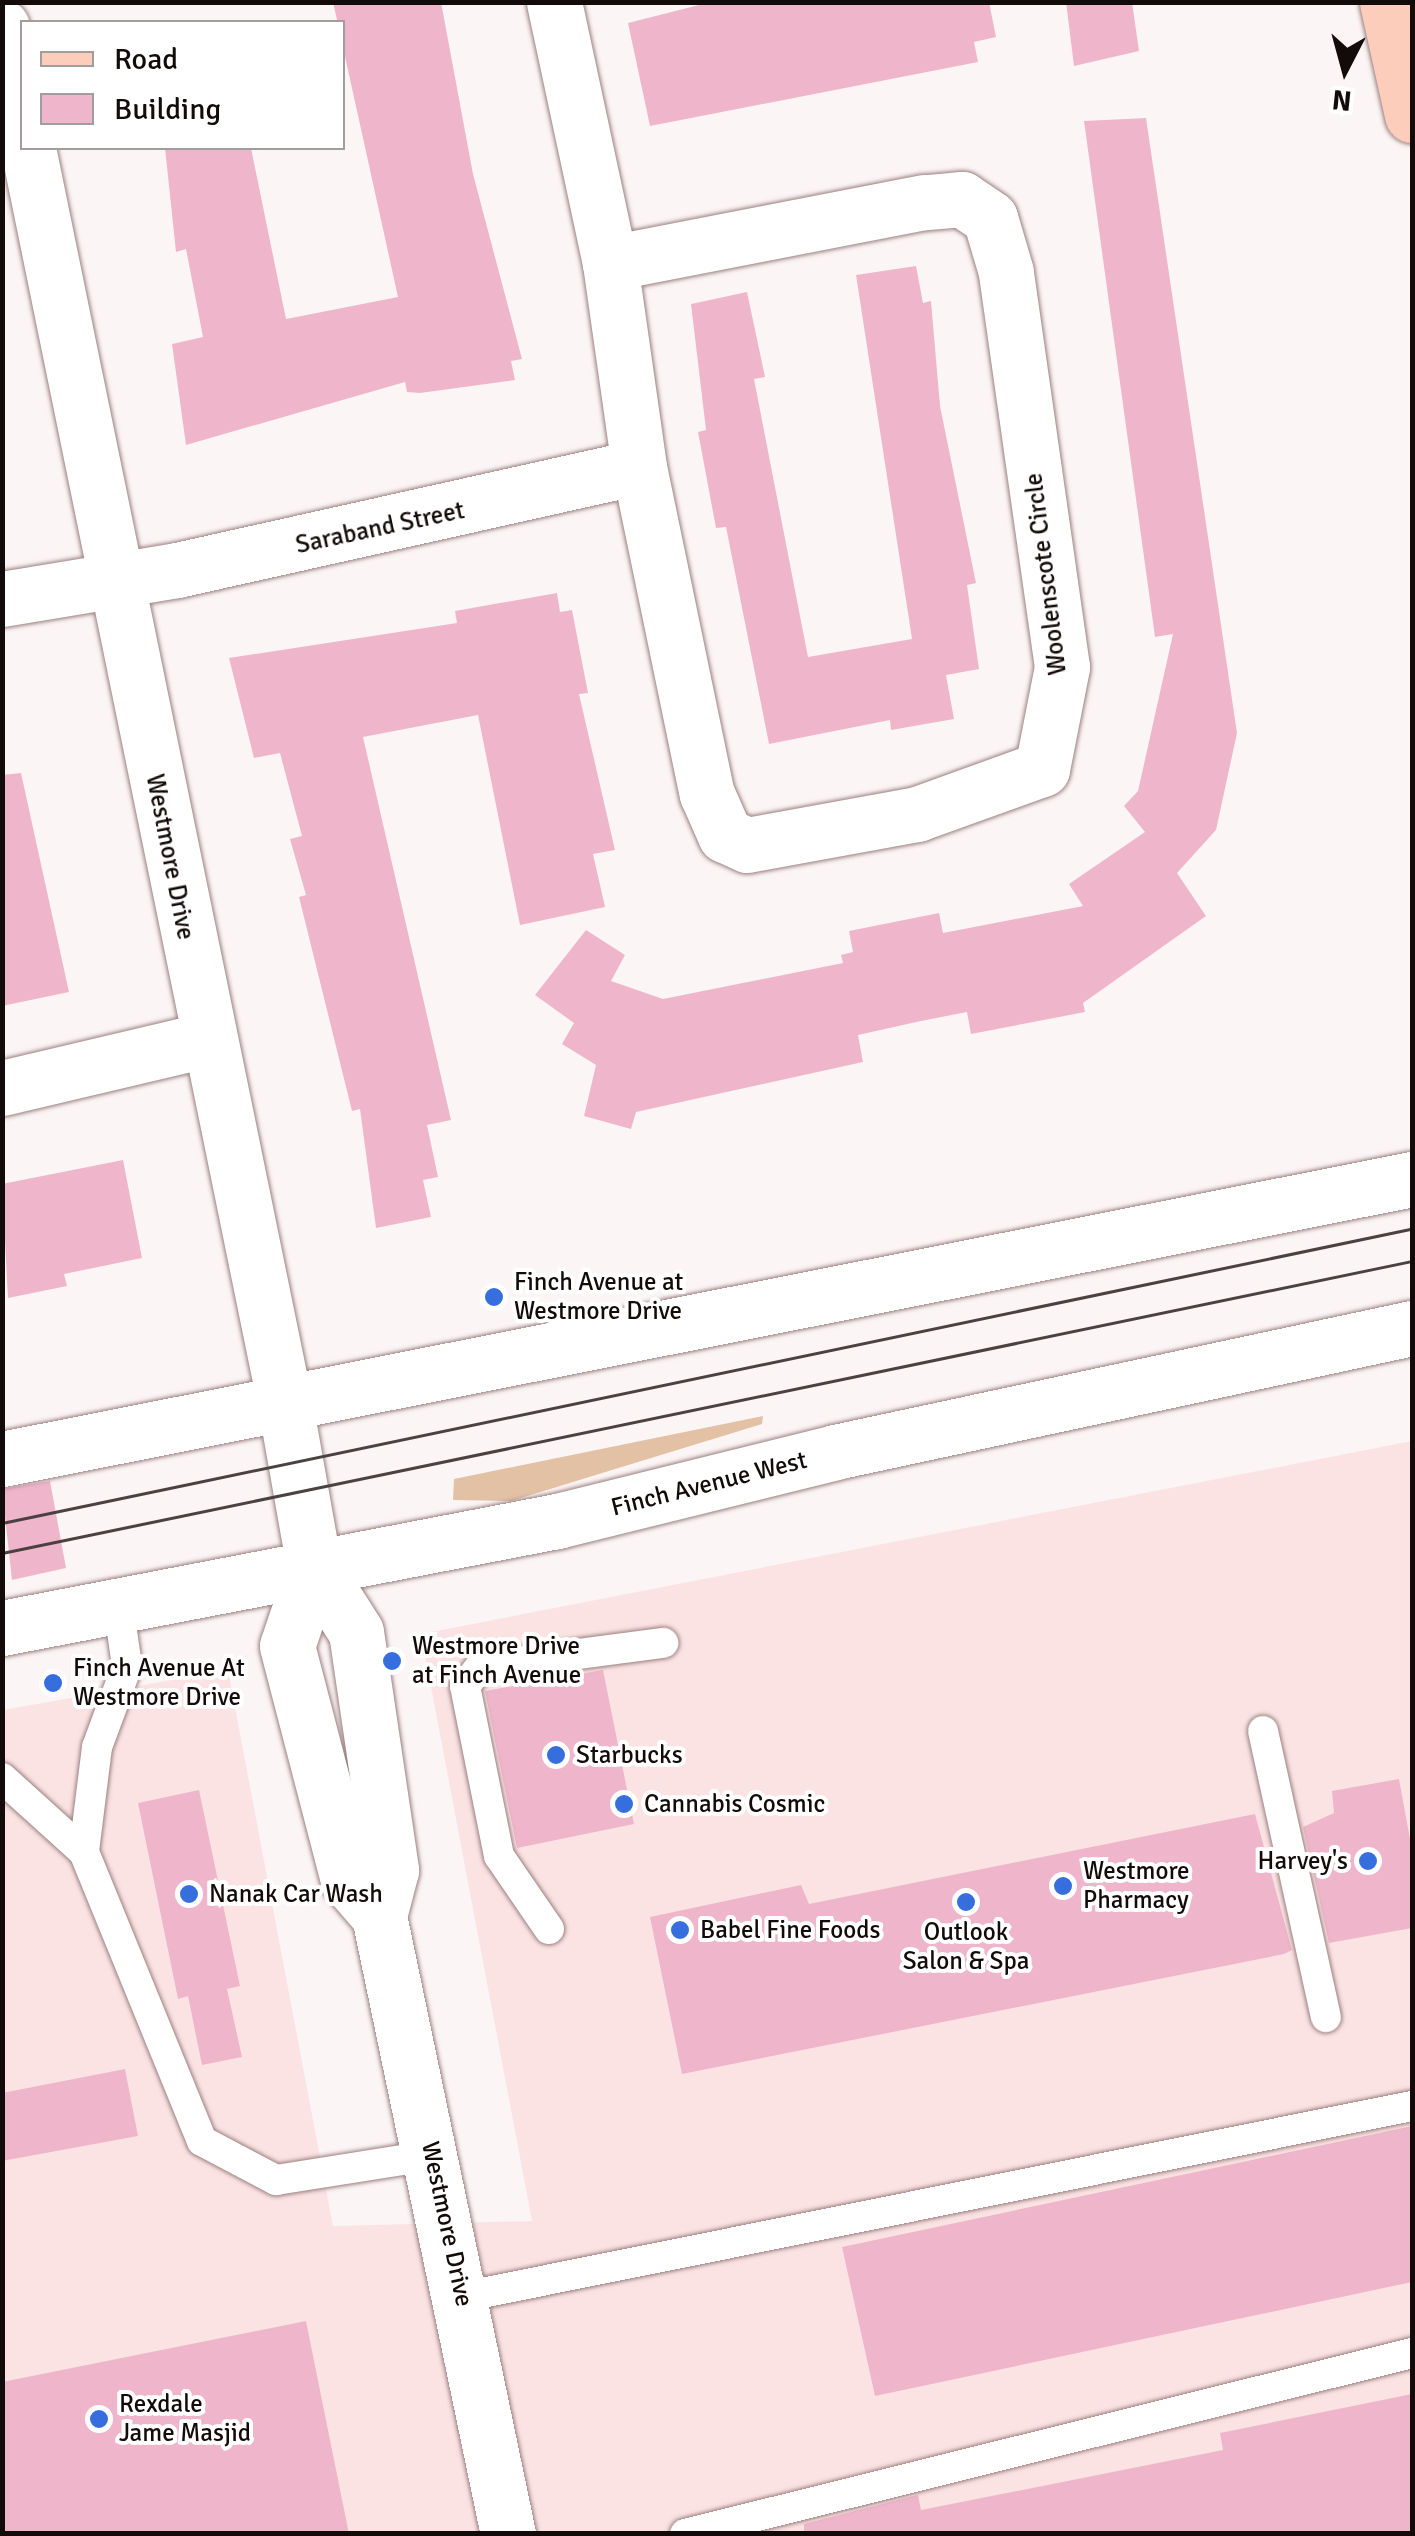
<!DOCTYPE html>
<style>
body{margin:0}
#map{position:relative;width:1415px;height:2536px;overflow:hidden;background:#fcf5f5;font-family:Signika,sans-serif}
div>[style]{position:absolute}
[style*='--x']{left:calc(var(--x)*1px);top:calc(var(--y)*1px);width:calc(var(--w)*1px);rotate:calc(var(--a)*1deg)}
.built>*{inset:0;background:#fce3e3}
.green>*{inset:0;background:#e2c1a5}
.building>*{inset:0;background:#efb6cb}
.roads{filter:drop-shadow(0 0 2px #9c8080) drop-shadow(0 0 2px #9c8080)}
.service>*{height:30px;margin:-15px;padding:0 15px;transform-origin:15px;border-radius:15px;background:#fff}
.minor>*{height:55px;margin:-27.5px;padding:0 27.5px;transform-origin:27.5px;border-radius:27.5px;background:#fff}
.tertiary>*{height:55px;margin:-27.5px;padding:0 27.5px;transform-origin:27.5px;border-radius:27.5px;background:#fff}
.secondary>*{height:55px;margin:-27.5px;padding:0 27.5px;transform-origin:27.5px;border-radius:27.5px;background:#fff}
.primary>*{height:55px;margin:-27.5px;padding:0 27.5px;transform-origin:27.5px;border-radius:27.5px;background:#fdcdbc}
.tram>*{height:2.5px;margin:-1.25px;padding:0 1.25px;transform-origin:1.25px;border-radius:1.25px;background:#4a4141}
.dots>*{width:28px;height:28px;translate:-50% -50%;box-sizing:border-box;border:5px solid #fff;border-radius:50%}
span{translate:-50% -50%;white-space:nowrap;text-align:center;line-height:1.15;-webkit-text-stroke:8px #fff;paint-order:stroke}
.street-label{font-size:25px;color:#130a0a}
.poi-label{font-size:25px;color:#130a0a}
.left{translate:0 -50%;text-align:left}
.right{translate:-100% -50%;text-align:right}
.frame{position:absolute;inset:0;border:5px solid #130a0a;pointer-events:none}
.legend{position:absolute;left:20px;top:20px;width:325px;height:130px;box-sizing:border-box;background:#fff;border:2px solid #a19d9d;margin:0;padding:12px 18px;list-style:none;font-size:30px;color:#130a0a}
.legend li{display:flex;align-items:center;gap:20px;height:50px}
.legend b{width:50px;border:2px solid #a19d9d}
.north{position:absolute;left:1295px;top:20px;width:100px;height:100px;-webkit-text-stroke:8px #fff;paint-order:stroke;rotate:186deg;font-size:28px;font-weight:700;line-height:40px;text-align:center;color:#130a0a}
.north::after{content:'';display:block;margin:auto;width:35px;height:45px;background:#130a0a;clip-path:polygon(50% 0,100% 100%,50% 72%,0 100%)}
</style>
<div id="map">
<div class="built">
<div style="clip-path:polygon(1412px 1441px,1412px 2533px,3px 2534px,3px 1710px,228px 1670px,333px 2226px,532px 2221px,421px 1634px)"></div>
</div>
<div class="green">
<div style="clip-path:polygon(763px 1416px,762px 1424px,511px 1501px,453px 1500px,454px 1479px)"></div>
</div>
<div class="building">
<div style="clip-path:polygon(333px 2px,441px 2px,473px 174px,522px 359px,511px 361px,515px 380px,420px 393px,407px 392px,405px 382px,186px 445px,172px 344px,203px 337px,186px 249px,176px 252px,165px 148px,251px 148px,286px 319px,398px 297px)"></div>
<div style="clip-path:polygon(711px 2px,989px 2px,996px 37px,974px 42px,978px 62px,650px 126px,628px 23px)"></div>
<div style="clip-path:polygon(1066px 2px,1132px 2px,1139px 51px,1074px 66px)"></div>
<div style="clip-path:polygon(1146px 118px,1237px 733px,1216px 830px,1177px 873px,1206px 916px,1083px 1003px,1085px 1012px,971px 1034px,967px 1012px,921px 1021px,858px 1035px,863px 1062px,636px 1112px,631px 1129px,584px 1116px,596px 1065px,562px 1044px,574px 1023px,535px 995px,586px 930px,625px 955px,611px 981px,663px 999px,843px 963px,841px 955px,853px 952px,849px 931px,939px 913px,943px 933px,1083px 906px,1069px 884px,1145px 832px,1124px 806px,1138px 791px,1173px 634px,1155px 637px,1084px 121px)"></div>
<div style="clip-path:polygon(916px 266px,923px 303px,931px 301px,940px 406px,976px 583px,967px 585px,979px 669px,946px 675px,954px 719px,891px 730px,890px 720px,769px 744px,726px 527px,716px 528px,698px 432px,706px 430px,691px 304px,747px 292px,765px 377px,754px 379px,808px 657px,912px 639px,856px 275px)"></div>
<div style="clip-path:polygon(557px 593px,560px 612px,572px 610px,588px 693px,579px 694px,615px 850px,593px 854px,605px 907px,520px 925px,478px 715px,363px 737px,451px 1120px,427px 1125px,438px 1177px,423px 1180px,431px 1217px,376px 1228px,360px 1109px,352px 1111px,299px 897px,306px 895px,290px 839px,302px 836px,280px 753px,254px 758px,229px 658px,457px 623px,455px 611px)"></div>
<div style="clip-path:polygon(21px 773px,69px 992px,2px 1006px,2px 775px)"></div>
<div style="clip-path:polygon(123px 1160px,142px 1258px,64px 1274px,67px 1286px,8px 1298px,2px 1184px)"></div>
<div style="clip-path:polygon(50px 1481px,66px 1568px,12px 1580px,2px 1489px)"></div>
<div style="clip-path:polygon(603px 1670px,634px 1824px,517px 1848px,485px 1691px)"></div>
<div style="clip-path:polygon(1399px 1779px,1412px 1850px,1412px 1928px,1329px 1943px,1303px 1827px,1334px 1813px,1332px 1791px)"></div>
<div style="clip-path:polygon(199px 1790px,240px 1986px,227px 1989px,242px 2057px,202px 2065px,188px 1996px,178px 1999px,138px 1803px)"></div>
<div style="clip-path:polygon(1255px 1814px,1292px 1950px,1284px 1954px,682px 2074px,650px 1917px,801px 1885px,809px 1904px)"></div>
<div style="clip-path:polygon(125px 2069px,138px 2136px,2px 2161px,2px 2093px)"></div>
<div style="clip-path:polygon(1412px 2126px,1412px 2282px,875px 2396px,842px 2247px)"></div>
<div style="clip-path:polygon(306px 2321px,349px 2534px,2px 2534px,2px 2382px)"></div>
<div style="clip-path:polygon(1412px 2394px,1412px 2534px,804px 2534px,804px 2524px,918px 2495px,921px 2510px,1223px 2450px,1220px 2433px)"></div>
</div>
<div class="roads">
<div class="service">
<div style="--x:118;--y:1604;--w:63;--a:81.7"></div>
<div style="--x:127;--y:1666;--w:86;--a:110.3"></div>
<div style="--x:97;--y:1747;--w:106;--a:97.1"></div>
<div style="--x:84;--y:1852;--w:312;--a:67.8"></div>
<div style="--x:202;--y:2141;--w:84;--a:27.8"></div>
<div style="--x:276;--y:2180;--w:159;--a:-9"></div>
<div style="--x:1263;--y:1731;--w:293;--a:77.6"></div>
<div style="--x:2;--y:1778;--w:110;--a:42.1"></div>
<div style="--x:549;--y:1929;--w:88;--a:-124.4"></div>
<div style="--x:499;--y:1856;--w:173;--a:-101.3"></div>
<div style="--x:465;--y:1686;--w:24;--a:-52"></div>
<div style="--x:480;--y:1667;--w:185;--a:-7.5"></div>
<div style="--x:462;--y:2297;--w:969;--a:-11.37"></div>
<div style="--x:685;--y:2534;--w:749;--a:-13.98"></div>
</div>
<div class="minor">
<div style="--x:554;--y:2;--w:267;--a:77.9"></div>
<div style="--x:610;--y:263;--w:206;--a:81.9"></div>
<div style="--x:639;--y:467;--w:334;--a:78.3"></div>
<div style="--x:707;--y:794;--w:45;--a:66.3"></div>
<div style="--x:725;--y:835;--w:24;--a:24"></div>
<div style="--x:747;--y:845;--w:173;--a:-10.3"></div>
<div style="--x:917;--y:814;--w:133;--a:-19.8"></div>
<div style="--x:1042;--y:769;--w:104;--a:-78.9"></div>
<div style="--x:1062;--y:667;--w:399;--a:-98.1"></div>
<div style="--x:1006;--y:272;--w:56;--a:-106.5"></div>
<div style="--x:990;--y:218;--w:34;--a:-146"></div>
<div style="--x:962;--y:199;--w:38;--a:175"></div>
<div style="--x:924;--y:202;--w:320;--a:169"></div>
<div style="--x:2;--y:27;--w:98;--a:78.2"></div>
<div style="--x:28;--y:148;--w:1282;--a:78.44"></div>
<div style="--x:2;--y:599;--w:177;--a:-9.4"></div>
<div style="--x:177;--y:570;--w:473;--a:-12.6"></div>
<div style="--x:2;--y:1088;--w:209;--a:-13.3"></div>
</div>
<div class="tertiary">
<div style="--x:285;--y:1404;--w:165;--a:79.9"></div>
<div style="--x:314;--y:1566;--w:78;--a:57.5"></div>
<div style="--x:356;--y:1632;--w:241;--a:81.6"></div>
<div style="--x:391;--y:1870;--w:48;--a:104.6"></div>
<div style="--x:314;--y:1566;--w:84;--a:108.6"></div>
<div style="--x:287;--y:1646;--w:242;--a:75.4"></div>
<div style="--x:348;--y:1880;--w:48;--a:49.3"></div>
<div style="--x:379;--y:1916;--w:631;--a:78.21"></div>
</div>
<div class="secondary">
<div style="--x:2;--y:1459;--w:1438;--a:-11.23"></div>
<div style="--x:2;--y:1628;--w:565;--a:-10.91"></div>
<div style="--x:557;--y:1521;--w:286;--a:-13.9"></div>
<div style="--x:835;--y:1452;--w:590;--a:-12.13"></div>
</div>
<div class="primary">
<div style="--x:1387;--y:2;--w:116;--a:77.5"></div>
</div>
</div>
<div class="tram">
<div style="--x:2;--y:1523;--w:1438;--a:-11.79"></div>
<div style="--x:2;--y:1553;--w:1440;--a:-11.7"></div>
</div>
<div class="dots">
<div style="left:494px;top:1297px;background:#376edd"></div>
<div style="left:392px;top:1661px;background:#376edd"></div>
<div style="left:53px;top:1683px;background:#376edd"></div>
<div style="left:556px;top:1755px;background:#376edd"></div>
<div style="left:624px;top:1804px;background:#376edd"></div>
<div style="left:1368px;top:1861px;background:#376edd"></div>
<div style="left:1063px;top:1886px;background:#376edd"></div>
<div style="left:189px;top:1894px;background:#376edd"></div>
<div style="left:966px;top:1902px;background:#376edd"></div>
<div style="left:680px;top:1930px;background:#376edd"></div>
<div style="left:99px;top:2419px;background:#376edd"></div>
</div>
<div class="street-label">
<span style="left:380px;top:528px;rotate:-12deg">Saraband Street</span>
<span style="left:1046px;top:574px;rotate:-97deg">Woolenscote Circle</span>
<span style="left:170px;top:857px;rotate:79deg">Westmore Drive</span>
<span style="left:709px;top:1484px;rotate:-14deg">Finch Avenue West</span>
<span style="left:447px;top:2224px;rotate:78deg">Westmore Drive</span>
</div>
<div class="poi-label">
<span class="left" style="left:514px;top:1297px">Finch Avenue at<br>Westmore Drive</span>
<span class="left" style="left:412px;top:1661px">Westmore Drive<br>at Finch Avenue</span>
<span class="left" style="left:73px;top:1683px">Finch Avenue At<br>Westmore Drive</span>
<span class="left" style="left:576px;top:1755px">Starbucks</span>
<span class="left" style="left:644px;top:1804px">Cannabis Cosmic</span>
<span class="right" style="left:1348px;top:1861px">Harvey's</span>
<span class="left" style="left:1083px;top:1886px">Westmore<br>Pharmacy</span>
<span class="left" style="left:209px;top:1894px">Nanak Car Wash</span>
<span class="left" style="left:700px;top:1930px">Babel Fine Foods</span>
<span style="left:966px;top:1947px">Outlook<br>Salon &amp; Spa</span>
<span class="left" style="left:119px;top:2419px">Rexdale<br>Jame Masjid</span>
</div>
<div class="frame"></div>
<ul class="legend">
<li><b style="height:12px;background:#fdcdbc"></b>Road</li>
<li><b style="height:28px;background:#efb6cb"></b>Building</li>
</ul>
<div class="north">N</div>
</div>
